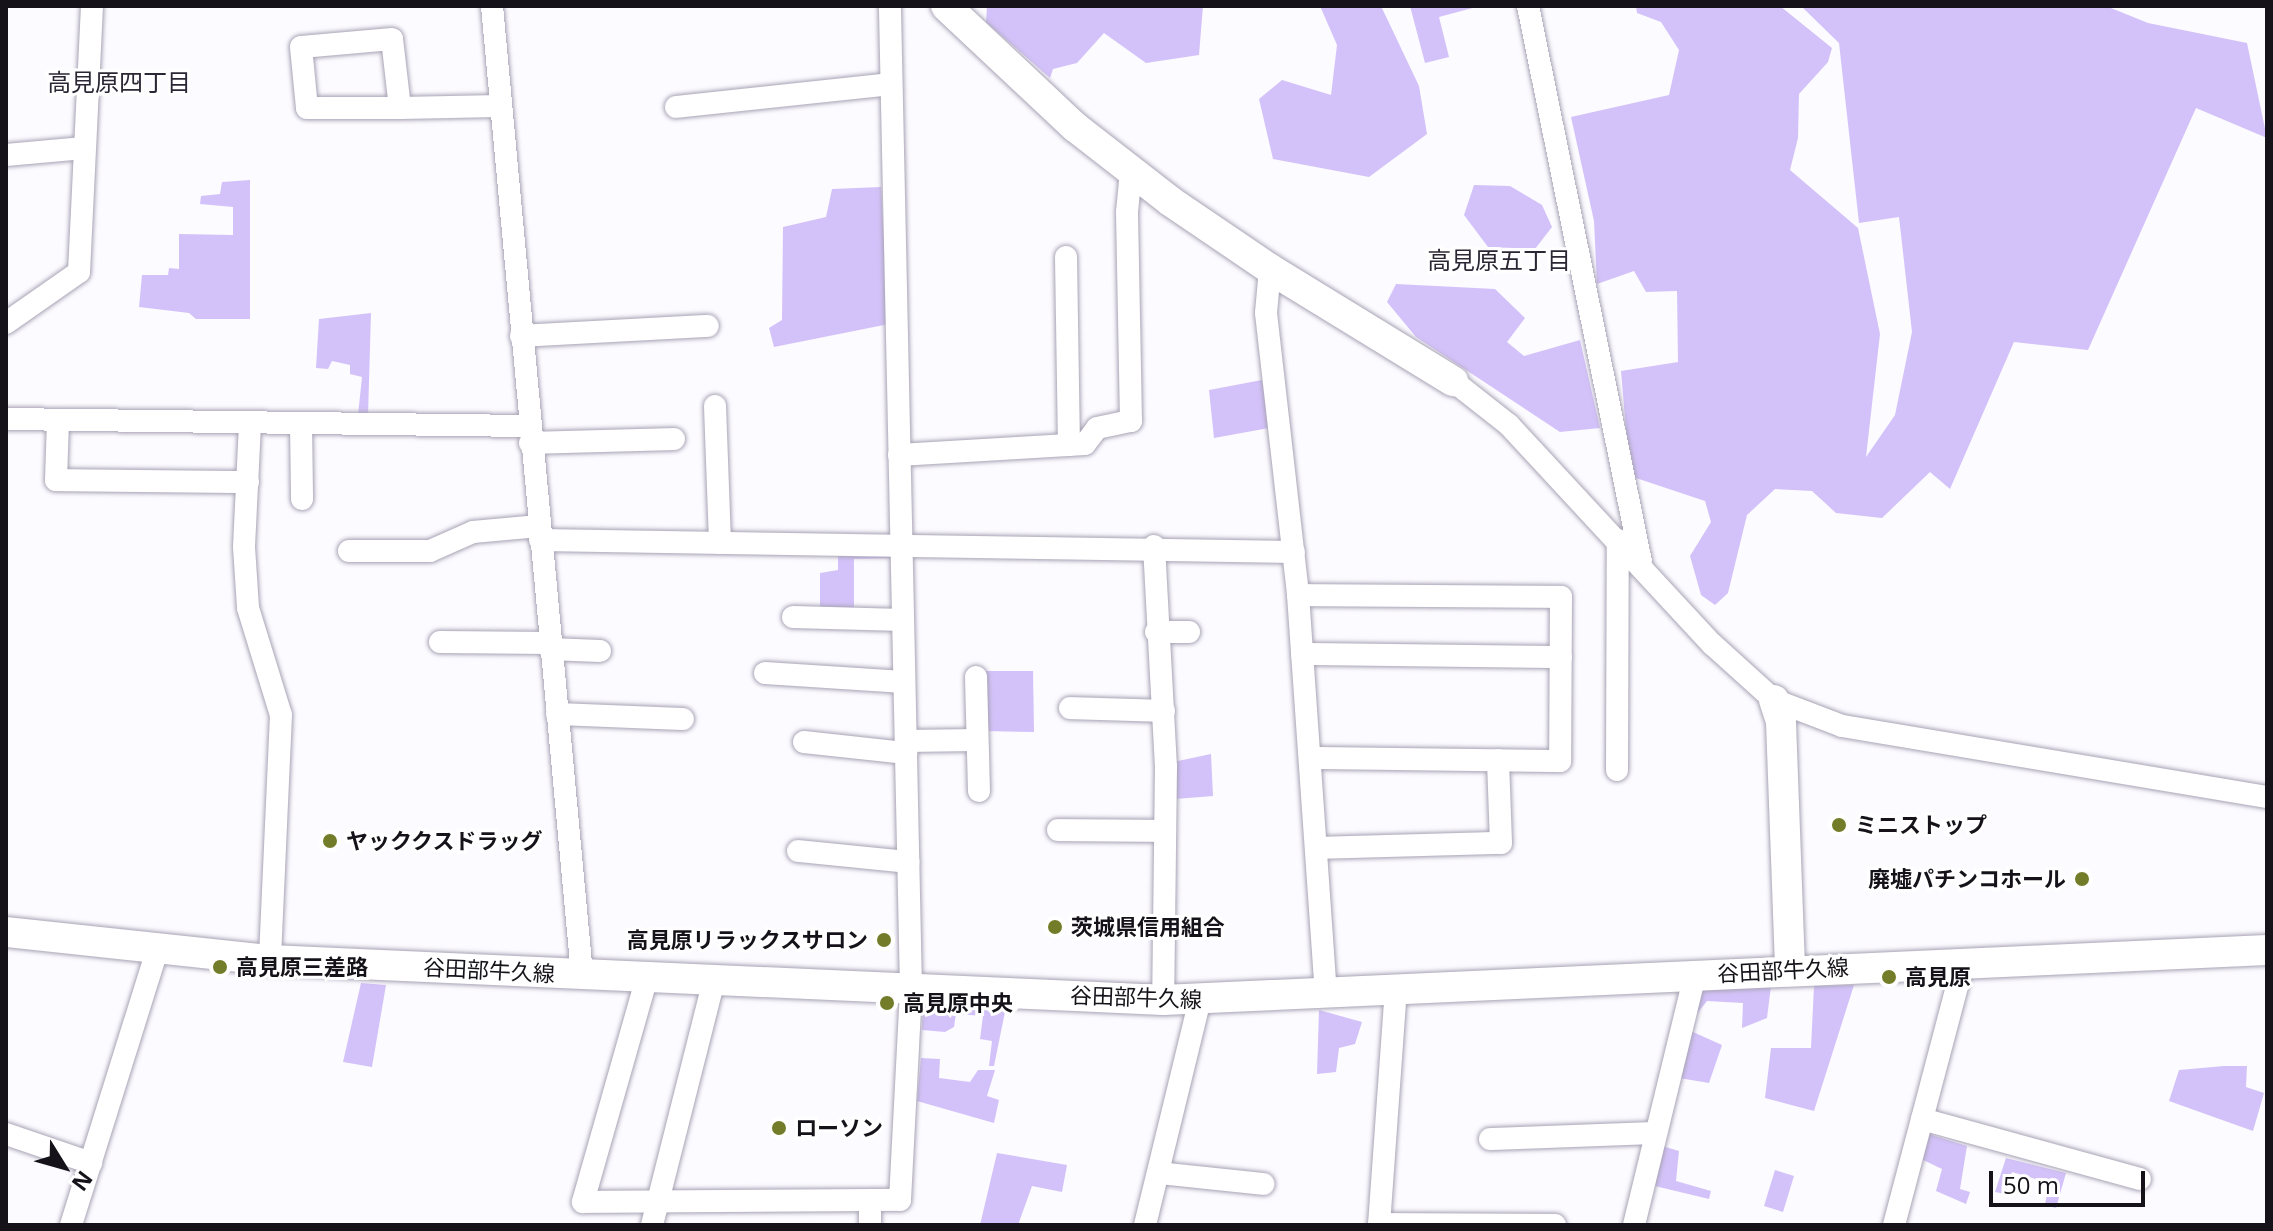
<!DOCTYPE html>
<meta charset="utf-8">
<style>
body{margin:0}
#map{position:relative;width:2273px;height:1231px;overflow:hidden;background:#fcfbff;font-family:"Open Sans","Noto Sans JP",sans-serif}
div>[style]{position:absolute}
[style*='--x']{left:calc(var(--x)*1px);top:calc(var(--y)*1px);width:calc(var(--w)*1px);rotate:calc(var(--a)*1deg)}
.green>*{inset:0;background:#d3c2f9}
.roads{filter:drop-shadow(0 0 2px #a8a3b5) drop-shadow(0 0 2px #a8a3b5)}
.street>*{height:22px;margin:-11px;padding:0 11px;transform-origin:11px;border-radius:11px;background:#fff}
.secondary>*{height:30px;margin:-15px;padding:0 15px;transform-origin:15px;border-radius:15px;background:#fff}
.dots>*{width:22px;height:22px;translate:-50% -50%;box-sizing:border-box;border:4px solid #fff;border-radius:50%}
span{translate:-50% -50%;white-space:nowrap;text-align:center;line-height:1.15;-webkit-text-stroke:6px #fff;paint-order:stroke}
.poi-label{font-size:22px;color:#151319;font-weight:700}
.left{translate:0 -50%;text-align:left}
.right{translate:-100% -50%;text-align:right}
.street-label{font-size:22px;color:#151319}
.neighbourhood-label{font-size:24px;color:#2b2735}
.frame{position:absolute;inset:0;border:8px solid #151319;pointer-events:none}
.north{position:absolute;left:24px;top:1127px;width:80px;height:80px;-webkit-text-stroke:6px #fff;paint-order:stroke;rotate:127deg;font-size:22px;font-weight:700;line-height:32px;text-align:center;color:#151319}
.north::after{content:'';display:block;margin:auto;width:28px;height:36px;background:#151319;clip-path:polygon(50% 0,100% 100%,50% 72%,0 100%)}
.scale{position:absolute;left:1989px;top:1171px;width:156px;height:36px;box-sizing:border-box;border:4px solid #151319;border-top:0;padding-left:10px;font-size:24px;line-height:28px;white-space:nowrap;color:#151319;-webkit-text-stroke:6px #fff;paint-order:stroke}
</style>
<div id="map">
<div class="green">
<div style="clip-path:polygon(987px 6px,1203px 6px,1199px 55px,1146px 63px,1104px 33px,1077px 63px,1053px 69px,1050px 78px,986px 22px)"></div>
<div style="clip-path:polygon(1320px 6px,1381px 6px,1419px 86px,1427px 134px,1369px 177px,1273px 159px,1259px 99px,1282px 80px,1331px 95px,1337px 45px)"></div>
<div style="clip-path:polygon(1410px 6px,1480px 6px,1439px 17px,1449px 57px,1425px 63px)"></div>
<div style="clip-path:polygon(1636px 6px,1780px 6px,1832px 48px,1828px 62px,1799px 94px,1798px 138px,1790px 170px,1858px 228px,1880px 334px,1866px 457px,1895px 415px,1912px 332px,1899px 217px,1859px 223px,1839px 43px,1801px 6px,2106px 6px,2148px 23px,2247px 43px,2267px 138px,2196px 108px,2088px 350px,2014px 342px,1950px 489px,1930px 472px,1882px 518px,1836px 513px,1812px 491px,1775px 489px,1747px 515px,1728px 593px,1715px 605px,1701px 595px,1690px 556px,1711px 522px,1705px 501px,1630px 476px,1621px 371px,1678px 362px,1677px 291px,1646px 292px,1634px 271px,1597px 284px,1594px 221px,1571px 117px,1669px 95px,1679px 50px,1661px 22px,1637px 13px)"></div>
<div style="clip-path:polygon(250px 180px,250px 319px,196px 319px,189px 313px,139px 307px,142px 275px,168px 275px,169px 268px,179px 269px,179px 234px,233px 235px,233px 207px,200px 204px,201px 196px,220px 194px,222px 182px)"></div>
<div style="clip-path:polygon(1474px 185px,1510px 186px,1542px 205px,1552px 227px,1535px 249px,1488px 247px,1464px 215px)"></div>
<div style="clip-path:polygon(881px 187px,889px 324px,774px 347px,769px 328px,782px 320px,783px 227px,826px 217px,832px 189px)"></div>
<div style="clip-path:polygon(1396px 284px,1495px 289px,1525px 318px,1507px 342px,1524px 356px,1580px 340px,1600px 428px,1560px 432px,1416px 337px,1387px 302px)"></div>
<div style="clip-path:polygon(371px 313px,368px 416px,358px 415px,362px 377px,350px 374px,350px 365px,332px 361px,328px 369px,316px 368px,319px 319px)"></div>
<div style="clip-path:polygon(1262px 380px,1269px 428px,1214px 438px,1209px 390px)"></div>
<div style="clip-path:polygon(886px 551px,893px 558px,854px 559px,854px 610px,820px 608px,820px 573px,838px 570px,838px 552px)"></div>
<div style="clip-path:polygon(985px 671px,1033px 671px,1034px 732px,983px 731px)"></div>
<div style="clip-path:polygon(1211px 754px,1213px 796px,1175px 799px,1173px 762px)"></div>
<div style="clip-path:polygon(361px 983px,386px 985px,372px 1067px,343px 1062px)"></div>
<div style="clip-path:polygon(1854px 985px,1814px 1111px,1765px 1098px,1771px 1048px,1811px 1048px,1814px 986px)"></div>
<div style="clip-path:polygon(1771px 986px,1767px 1018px,1742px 1028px,1743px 1003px,1707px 1001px,1696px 1015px,1700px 989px)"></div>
<div style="clip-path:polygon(923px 1005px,1006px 1007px,994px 1066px,989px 1066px,992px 1041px,980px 1039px,983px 1016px,956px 1014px,954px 1027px,945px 1032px,922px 1030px)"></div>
<div style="clip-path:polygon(1319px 1010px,1362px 1022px,1355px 1044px,1339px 1048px,1336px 1072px,1317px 1074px)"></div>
<div style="clip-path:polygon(1693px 1032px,1722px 1045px,1709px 1083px,1679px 1078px,1687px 1035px)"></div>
<div style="clip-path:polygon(921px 1058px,940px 1059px,939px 1078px,970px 1082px,978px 1070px,995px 1070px,987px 1096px,999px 1100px,994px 1123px,917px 1101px)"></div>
<div style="clip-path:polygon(2224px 1066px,2247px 1066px,2246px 1087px,2264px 1093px,2253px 1131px,2169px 1101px,2179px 1070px)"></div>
<div style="clip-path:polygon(1925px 1133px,1967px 1146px,1960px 1189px,1970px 1192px,1966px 1204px,1936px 1191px,1942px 1169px,1919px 1158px)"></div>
<div style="clip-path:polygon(1662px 1146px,1679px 1151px,1676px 1181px,1711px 1191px,1709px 1199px,1655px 1186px)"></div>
<div style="clip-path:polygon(997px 1153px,1067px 1165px,1062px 1192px,1032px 1186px,1018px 1225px,980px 1225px)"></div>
<div style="clip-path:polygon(2006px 1158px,2066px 1173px,2056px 1208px,2045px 1205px,2049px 1183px,2012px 1172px,2005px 1194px,1995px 1192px)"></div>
<div style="clip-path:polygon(1775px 1170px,1794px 1176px,1783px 1212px,1764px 1206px)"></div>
</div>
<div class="roads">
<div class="street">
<div style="--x:492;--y:6;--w:973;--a:84.69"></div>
<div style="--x:1528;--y:6;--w:567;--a:78.51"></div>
<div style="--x:676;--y:107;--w:215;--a:-6.1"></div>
<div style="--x:400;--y:108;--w:69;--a:-96.6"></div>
<div style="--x:392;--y:39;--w:91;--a:175"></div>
<div style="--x:301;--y:47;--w:61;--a:84.4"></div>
<div style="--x:307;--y:108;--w:93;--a:0"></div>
<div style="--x:400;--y:108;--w:100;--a:-1.1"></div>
<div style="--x:6;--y:155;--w:78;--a:-5.1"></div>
<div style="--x:1066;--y:257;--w:188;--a:89.1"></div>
<div style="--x:1270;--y:269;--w:44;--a:95.2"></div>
<div style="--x:1266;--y:313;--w:284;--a:83.5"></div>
<div style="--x:1298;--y:595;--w:398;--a:86"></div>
<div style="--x:6;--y:323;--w:89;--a:-34.9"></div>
<div style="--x:79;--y:272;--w:266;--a:-87.2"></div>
<div style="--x:521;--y:336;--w:187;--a:-3.1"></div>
<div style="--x:1453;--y:381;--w:71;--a:38.2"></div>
<div style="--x:1509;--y:425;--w:299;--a:47.2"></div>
<div style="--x:1712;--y:644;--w:84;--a:42.1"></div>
<div style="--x:1774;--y:700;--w:73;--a:20.9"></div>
<div style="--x:1842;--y:726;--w:431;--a:9.5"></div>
<div style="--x:715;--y:406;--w:137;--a:87.9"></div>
<div style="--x:6;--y:419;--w:523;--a:0.77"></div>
<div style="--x:58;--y:420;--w:60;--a:91.9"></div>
<div style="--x:56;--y:480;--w:192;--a:0.6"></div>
<div style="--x:301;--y:423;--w:76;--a:89.2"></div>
<div style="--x:250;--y:424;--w:123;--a:92.8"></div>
<div style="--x:244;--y:547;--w:61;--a:86.2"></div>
<div style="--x:248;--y:608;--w:112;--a:72.9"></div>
<div style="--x:281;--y:715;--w:245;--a:92.6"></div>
<div style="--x:530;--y:443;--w:144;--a:-1.6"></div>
<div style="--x:899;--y:455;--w:186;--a:-3.4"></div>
<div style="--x:1085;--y:444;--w:20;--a:-53"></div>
<div style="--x:1097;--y:428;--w:35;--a:-12"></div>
<div style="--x:1131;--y:421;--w:209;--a:-91.1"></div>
<div style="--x:1127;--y:212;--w:41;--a:-84.4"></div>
<div style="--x:540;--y:540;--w:754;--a:0.91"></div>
<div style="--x:1154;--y:546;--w:220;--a:86.9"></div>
<div style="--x:1166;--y:766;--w:234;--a:90.7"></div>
<div style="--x:349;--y:551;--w:81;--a:0"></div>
<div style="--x:430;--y:551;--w:47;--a:-23.8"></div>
<div style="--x:473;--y:532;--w:66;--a:-5.2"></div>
<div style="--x:1298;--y:595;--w:263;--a:0.4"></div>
<div style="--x:1561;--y:597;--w:164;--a:90.3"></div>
<div style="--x:1560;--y:761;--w:250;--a:-179.3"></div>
<div style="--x:793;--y:617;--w:110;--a:1.6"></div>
<div style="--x:1156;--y:632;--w:33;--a:0"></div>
<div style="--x:440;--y:642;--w:110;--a:0.5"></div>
<div style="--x:550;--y:649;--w:50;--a:2.3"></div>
<div style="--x:1302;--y:654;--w:259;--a:0.7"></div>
<div style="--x:765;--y:673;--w:139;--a:3.7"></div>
<div style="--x:976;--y:677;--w:114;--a:88.5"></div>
<div style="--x:1070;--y:708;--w:94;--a:1.8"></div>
<div style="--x:557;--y:714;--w:126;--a:2.3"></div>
<div style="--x:906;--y:741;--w:71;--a:-0.8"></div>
<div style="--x:804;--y:742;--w:103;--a:6.2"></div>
<div style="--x:1617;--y:770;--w:230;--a:-89.8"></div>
<div style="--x:1058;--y:830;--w:106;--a:0.5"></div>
<div style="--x:1317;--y:848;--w:184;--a:-1.6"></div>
<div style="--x:1501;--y:843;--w:83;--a:-92.1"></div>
<div style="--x:798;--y:851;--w:111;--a:5.7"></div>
<div style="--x:647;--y:977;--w:234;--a:105.9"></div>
<div style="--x:583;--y:1202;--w:317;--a:-0.4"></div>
<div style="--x:900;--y:1200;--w:212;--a:-87"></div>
<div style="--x:911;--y:988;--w:982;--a:-91.23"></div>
<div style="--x:1396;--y:988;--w:237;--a:94.1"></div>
<div style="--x:1379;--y:1224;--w:176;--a:0.3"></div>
<div style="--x:1922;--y:1119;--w:226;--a:15.4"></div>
<div style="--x:6;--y:1134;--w:90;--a:18.8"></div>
<div style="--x:1490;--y:1139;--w:166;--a:-2.1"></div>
<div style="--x:1159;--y:1173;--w:105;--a:6"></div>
<div style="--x:71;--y:1225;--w:290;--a:-72.6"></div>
<div style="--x:652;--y:1225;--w:253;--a:-75.8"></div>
<div style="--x:870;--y:1225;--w:25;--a:-90"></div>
<div style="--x:1145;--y:1225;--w:232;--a:-76.3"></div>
<div style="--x:1634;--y:1225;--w:258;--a:-76.3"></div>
<div style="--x:1894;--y:1225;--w:271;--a:-75.2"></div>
</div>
<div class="secondary">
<div style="--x:946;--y:6;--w:177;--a:43.2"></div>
<div style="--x:1075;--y:127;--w:120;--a:37.9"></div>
<div style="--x:1170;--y:201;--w:121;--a:34.2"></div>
<div style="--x:1270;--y:269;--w:215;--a:31.5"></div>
<div style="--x:1774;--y:700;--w:23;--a:72"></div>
<div style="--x:1781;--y:722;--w:247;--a:87.9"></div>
<div style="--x:6;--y:932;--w:265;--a:6.1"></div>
<div style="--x:270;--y:960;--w:894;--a:2.56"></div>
<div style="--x:1163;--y:1000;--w:1105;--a:-2.59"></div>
</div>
</div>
<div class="dots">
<div style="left:1839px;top:825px;background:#737d29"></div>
<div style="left:330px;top:841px;background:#737d29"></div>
<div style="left:2082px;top:879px;background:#737d29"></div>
<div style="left:1055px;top:927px;background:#737d29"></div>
<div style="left:884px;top:940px;background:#737d29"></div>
<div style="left:220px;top:967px;background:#737d29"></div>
<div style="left:1889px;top:977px;background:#737d29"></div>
<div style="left:887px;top:1003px;background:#737d29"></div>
<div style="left:779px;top:1128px;background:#737d29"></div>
</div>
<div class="poi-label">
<span class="left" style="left:1855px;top:825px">ミニストップ</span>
<span class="left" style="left:346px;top:841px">ヤッククスドラッグ</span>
<span class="right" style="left:2066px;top:879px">廃墟パチンコホール</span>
<span class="left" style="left:1071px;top:927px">茨城県信用組合</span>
<span class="right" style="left:868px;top:940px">高見原リラックスサロン</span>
<span class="left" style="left:236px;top:967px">高見原三差路</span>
<span class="left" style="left:1905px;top:977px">高見原</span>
<span class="left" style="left:903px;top:1003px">高見原中央</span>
<span class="left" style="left:795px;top:1128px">ローソン</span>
</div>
<div class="street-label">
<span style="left:489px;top:970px;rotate:3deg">谷田部牛久線</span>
<span style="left:1783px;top:970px;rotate:-3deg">谷田部牛久線</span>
<span style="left:1136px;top:997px;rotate:2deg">谷田部牛久線</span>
</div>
<div class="neighbourhood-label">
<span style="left:119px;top:82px">高見原四丁目</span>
<span style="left:1499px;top:260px">高見原五丁目</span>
</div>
<div class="frame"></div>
<div class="north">N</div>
<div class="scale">50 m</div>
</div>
